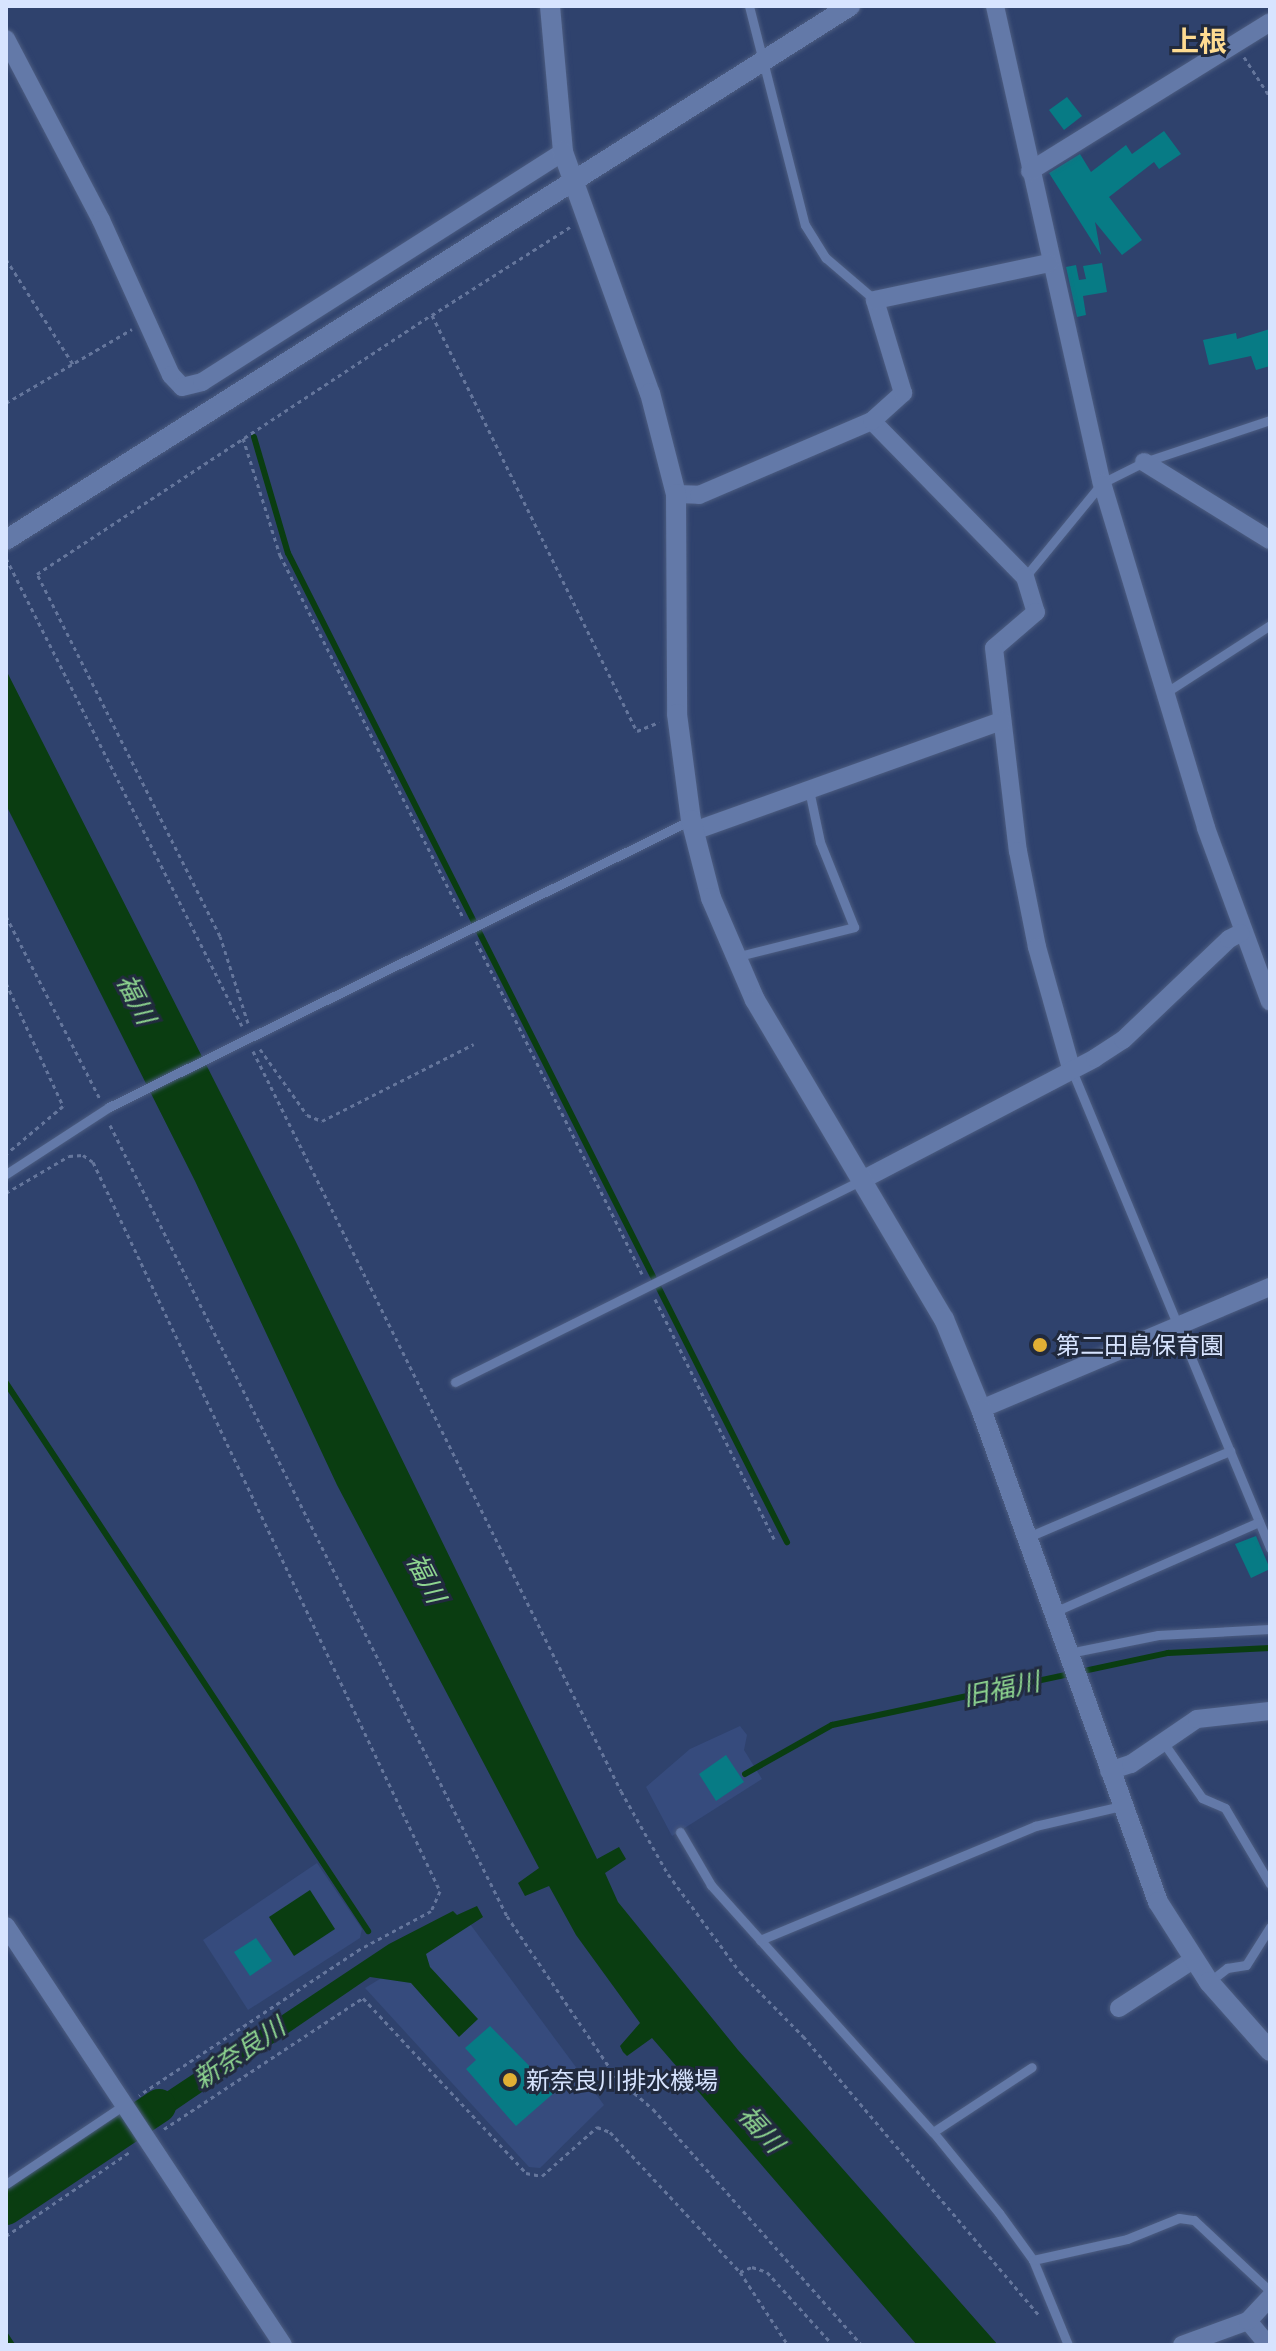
<!DOCTYPE html>
<meta charset="utf-8">
<style>
body{margin:0}
#map{position:relative;width:1276px;height:2351px;overflow:hidden;background:#2f426d;font-family:"Golos Text","Noto Sans JP",sans-serif}
div>[style]{position:absolute}
[style*='--x']{left:calc(var(--x)*1px);top:calc(var(--y)*1px);width:calc(var(--w)*1px);rotate:calc(var(--a)*1deg)}
.built>*{inset:0;background:#364b7d}
.water>*{inset:0;background:#0a3d11}
.stream>*{height:6px;margin:-3px;padding:0 3px;transform-origin:3px;border-radius:3px;background:#0a3d11}
.river>*{height:34px;margin:-17px;padding:0 17px;transform-origin:17px;border-radius:17px;background:#0a3d11}
.building>*{inset:0;background:#077b85}
.path>*{height:3px;margin-top:-1.5px;transform-origin:0;background:repeating-linear-gradient(90deg,#65769c 0 4px,transparent 0 8px)}
.roads{filter:drop-shadow(0 0 2px #4d5d81) drop-shadow(0 0 2px #4d5d81)}
.service>*{height:9px;margin:-4.5px;padding:0 4.5px;transform-origin:4.5px;border-radius:4.5px;background:#6379a8}
.minor>*{height:18px;margin:-9px;padding:0 9px;transform-origin:9px;border-radius:9px;background:#6379a8}
.tertiary>*{height:20px;margin:-10px;padding:0 10px;transform-origin:10px;border-radius:10px;background:#6379a8}
.dots>*{width:22px;height:22px;translate:-50% -50%;box-sizing:border-box;border:4px solid #212a3e;border-radius:50%}
span{translate:-50% -50%;white-space:nowrap;text-align:center;line-height:1.15;-webkit-text-stroke:6px #212a3e;paint-order:stroke}
.poi-label{font-size:24px;color:#d7e4ff}
.left{translate:0 -50%;text-align:left}
.water-label{font-size:26px;color:#8ed590;font-style:italic}
.quarter-label{font-size:28px;color:#fedb91;font-weight:700}
.frame{position:absolute;inset:0;border:8px solid #d7e4ff;pointer-events:none}
</style>
<div id="map">
<div class="built">
<div style="clip-path:polygon(740px 1726px,747px 1735px,744px 1750px,762px 1779px,672px 1836px,646px 1787px,690px 1749px)"></div>
<div style="clip-path:polygon(317px 1863px,362px 1929px,360px 1938px,248px 2010px,203px 1940px)"></div>
<div style="clip-path:polygon(470px 1924px,604px 2105px,540px 2168px,529px 2167px,365px 1988px)"></div>
</div>
<div class="water">
<div style="clip-path:polygon(6px 670px,295px 1240px,597px 1859px,619px 1847px,626px 1859px,605px 1873px,618px 1902px,738px 2050px,998px 2345px,917px 2345px,652px 2038px,627px 2056px,623px 2052px,620px 2046px,640px 2023px,576px 1935px,549px 1886px,525px 1896px,518px 1883px,539px 1868px,337px 1485px,195px 1181px,6px 805px)"></div>
<div style="clip-path:polygon(310px 1890px,335px 1929px,294px 1956px,269px 1917px)"></div>
<div style="clip-path:polygon(477px 1906px,483px 1917px,426px 1954px,430px 1967px,478px 2019px,459px 2037px,411px 1983px,370px 1977px,126px 2144px,115px 2126px,389px 1944px,453px 1911px,457px 1915px)"></div>
</div>
<div class="stream">
<div style="--x:254;--y:437;--w:121;--a:73.7"></div>
<div style="--x:288;--y:553;--w:1108;--a:63.23"></div>
<div style="--x:6;--y:1383;--w:657;--a:56.55"></div>
<div style="--x:745;--y:1774;--w:100;--a:-29.4"></div>
<div style="--x:832;--y:1725;--w:344;--a:-12.1"></div>
<div style="--x:1168;--y:1653;--w:102;--a:-2.8"></div>
<div style="--x:6;--y:2336;--w:11;--a:56"></div>
</div>
<div class="river">
<div style="--x:6;--y:2208;--w:184;--a:-33.7"></div>
</div>
<div class="building">
<div style="clip-path:polygon(1067px 97px,1082px 116px,1064px 130px,1049px 110px)"></div>
<div style="clip-path:polygon(1164px 131px,1181px 154px,1159px 169px,1154px 162px,1109px 197px,1142px 240px,1122px 255px,1095px 222px,1101px 255px,1049px 173px,1080px 154px,1091px 172px,1126px 145px,1132px 154px)"></div>
<div style="clip-path:polygon(1102px 263px,1107px 292px,1083px 296px,1086px 315px,1077px 317px,1066px 267px,1076px 265px,1079px 280px,1086px 279px,1083px 266px)"></div>
<div style="clip-path:polygon(1270px 329px,1270px 366px,1256px 370px,1251px 356px,1209px 365px,1203px 340px,1236px 333px,1237px 339px)"></div>
<div style="clip-path:polygon(1256px 1536px,1270px 1569px,1251px 1578px,1235px 1544px)"></div>
<div style="clip-path:polygon(726px 1755px,744px 1782px,716px 1801px,699px 1774px)"></div>
<div style="clip-path:polygon(256px 1938px,272px 1961px,250px 1976px,234px 1952px)"></div>
<div style="clip-path:polygon(490px 2026px,555px 2092px,516px 2126px,466px 2069px,476px 2060px,465px 2048px)"></div>
</div>
<div class="path">
<div style="--x:1244;--y:57;--w:48;--a:57"></div>
<div style="--x:570;--y:227;--w:164;--a:147.5"></div>
<div style="--x:432;--y:315;--w:464;--a:63.8"></div>
<div style="--x:637;--y:731;--w:24;--a:-22"></div>
<div style="--x:6;--y:259;--w:125;--a:57.5"></div>
<div style="--x:6;--y:403;--w:146;--a:-30.4"></div>
<div style="--x:243;--y:438;--w:123;--a:72.5"></div>
<div style="--x:280;--y:555;--w:406;--a:63.2"></div>
<div style="--x:6;--y:558;--w:524;--a:63.24"></div>
<div style="--x:6;--y:916;--w:206;--a:62.8"></div>
<div style="--x:476;--y:941;--w:372;--a:63.5"></div>
<div style="--x:6;--y:983;--w:136;--a:65.1"></div>
<div style="--x:63;--y:1106;--w:75;--a:139.9"></div>
<div style="--x:248;--y:1023;--w:91;--a:-107.8"></div>
<div style="--x:220;--y:936;--w:406;--a:-116.8"></div>
<div style="--x:37;--y:574;--w:472;--a:-33.3"></div>
<div style="--x:260;--y:1049;--w:81;--a:54.5"></div>
<div style="--x:307;--y:1115;--w:16;--a:22"></div>
<div style="--x:322;--y:1121;--w:170;--a:-26.9"></div>
<div style="--x:253;--y:1051;--w:826;--a:63.56"></div>
<div style="--x:621;--y:1791;--w:95;--a:60.5"></div>
<div style="--x:668;--y:1874;--w:122;--a:53.7"></div>
<div style="--x:740;--y:1972;--w:90;--a:45.5"></div>
<div style="--x:803;--y:2036;--w:367;--a:49.8"></div>
<div style="--x:110;--y:1125;--w:885;--a:63.35"></div>
<div style="--x:507;--y:1916;--w:194;--a:55.9"></div>
<div style="--x:616;--y:2077;--w:49;--a:40.9"></div>
<div style="--x:653;--y:2109;--w:315;--a:48.5"></div>
<div style="--x:6;--y:1193;--w:73;--a:-30.4"></div>
<div style="--x:69;--y:1156;--w:14;--a:-4"></div>
<div style="--x:83;--y:1155;--w:12;--a:35"></div>
<div style="--x:93;--y:1162;--w:807;--a:64.55"></div>
<div style="--x:440;--y:1891;--w:22;--a:114"></div>
<div style="--x:431;--y:1911;--w:81;--a:151.8"></div>
<div style="--x:360;--y:1949;--w:265;--a:146.5"></div>
<div style="--x:655;--y:1299;--w:268;--a:63.6"></div>
<div style="--x:164;--y:2129;--w:238;--a:-33.4"></div>
<div style="--x:363;--y:1998;--w:239;--a:47"></div>
<div style="--x:526;--y:2173;--w:16;--a:11"></div>
<div style="--x:542;--y:2176;--w:74;--a:-41.7"></div>
<div style="--x:597;--y:2127;--w:14;--a:21"></div>
<div style="--x:610;--y:2132;--w:191;--a:47.1"></div>
<div style="--x:740;--y:2272;--w:87;--a:56.7"></div>
<div style="--x:6;--y:2236;--w:151;--a:-34.2"></div>
<div style="--x:740;--y:2272;--w:13;--a:-23"></div>
<div style="--x:752;--y:2267;--w:16;--a:18"></div>
<div style="--x:767;--y:2272;--w:98;--a:47.9"></div>
</div>
<div class="roads">
<div class="service">
<div style="--x:749;--y:6;--w:226;--a:75.7"></div>
<div style="--x:805;--y:225;--w:39;--a:58"></div>
<div style="--x:826;--y:258;--w:65;--a:40.6"></div>
<div style="--x:1025;--y:577;--w:122;--a:-50.7"></div>
<div style="--x:1102;--y:483;--w:47;--a:-26.6"></div>
<div style="--x:1144;--y:462;--w:133;--a:-18.4"></div>
<div style="--x:1165;--y:693;--w:125;--a:-32.9"></div>
<div style="--x:735;--y:957;--w:123;--a:-14.1"></div>
<div style="--x:854;--y:927;--w:92;--a:-111.8"></div>
<div style="--x:820;--y:842;--w:53;--a:-101.9"></div>
<div style="--x:1071;--y:1068;--w:520;--a:67.48"></div>
<div style="--x:6;--y:1174;--w:123;--a:-33"></div>
<div style="--x:109;--y:1107;--w:649;--a:-26.25"></div>
<div style="--x:455;--y:1382;--w:454;--a:-26.4"></div>
<div style="--x:1028;--y:1537;--w:220;--a:-23.1"></div>
<div style="--x:1054;--y:1612;--w:224;--a:-23.7"></div>
<div style="--x:1069;--y:1653;--w:91;--a:-11.4"></div>
<div style="--x:1158;--y:1635;--w:112;--a:-3.1"></div>
<div style="--x:1163;--y:1742;--w:68;--a:55.1"></div>
<div style="--x:1202;--y:1798;--w:25;--a:23"></div>
<div style="--x:1225;--y:1808;--w:88;--a:59.4"></div>
<div style="--x:680;--y:1832;--w:61;--a:59.7"></div>
<div style="--x:711;--y:1885;--w:332;--a:48.1"></div>
<div style="--x:933;--y:2132;--w:104;--a:50.8"></div>
<div style="--x:999;--y:2213;--w:58;--a:54.1"></div>
<div style="--x:1033;--y:2260;--w:92;--a:67.6"></div>
<div style="--x:760;--y:1940;--w:298;--a:-22.5"></div>
<div style="--x:1035;--y:1826;--w:88;--a:-13.1"></div>
<div style="--x:1209;--y:1982;--w:23;--a:-38"></div>
<div style="--x:1227;--y:1968;--w:19;--a:-9"></div>
<div style="--x:1246;--y:1965;--w:45;--a:-57.7"></div>
<div style="--x:933;--y:2132;--w:118;--a:-33.3"></div>
<div style="--x:6;--y:2184;--w:142;--a:-33.8"></div>
<div style="--x:1033;--y:2260;--w:96;--a:-12.6"></div>
<div style="--x:1127;--y:2239;--w:56;--a:-22"></div>
<div style="--x:1179;--y:2218;--w:15;--a:8"></div>
<div style="--x:1194;--y:2220;--w:104;--a:43.1"></div>
</div>
<div class="minor">
<div style="--x:995;--y:6;--w:489;--a:77.4"></div>
<div style="--x:1102;--y:483;--w:360;--a:73.2"></div>
<div style="--x:1206;--y:828;--w:185;--a:69.8"></div>
<div style="--x:6;--y:39;--w:204;--a:62.3"></div>
<div style="--x:101;--y:220;--w:170;--a:65.7"></div>
<div style="--x:171;--y:375;--w:16;--a:47"></div>
<div style="--x:182;--y:387;--w:21;--a:-14"></div>
<div style="--x:202;--y:382;--w:428;--a:-32.5"></div>
<div style="--x:1030;--y:171;--w:282;--a:-31.8"></div>
<div style="--x:872;--y:421;--w:219;--a:45.6"></div>
<div style="--x:1025;--y:577;--w:37;--a:73"></div>
<div style="--x:1036;--y:612;--w:55;--a:139.4"></div>
<div style="--x:994;--y:648;--w:204;--a:83.3"></div>
<div style="--x:1018;--y:851;--w:98;--a:78.8"></div>
<div style="--x:1037;--y:947;--w:126;--a:74.3"></div>
<div style="--x:1144;--y:462;--w:148;--a:31.8"></div>
<div style="--x:676;--y:494;--w:23;--a:2"></div>
<div style="--x:699;--y:495;--w:188;--a:-23.2"></div>
<div style="--x:872;--y:421;--w:42;--a:-42.1"></div>
<div style="--x:903;--y:393;--w:97;--a:-106.8"></div>
<div style="--x:875;--y:300;--w:178;--a:-12"></div>
<div style="--x:694;--y:831;--w:327;--a:-19.7"></div>
<div style="--x:862;--y:1180;--w:263;--a:-27.6"></div>
<div style="--x:1095;--y:1058;--w:33;--a:-33"></div>
<div style="--x:1123;--y:1040;--w:146;--a:-43.6"></div>
<div style="--x:1229;--y:939;--w:13;--a:-27"></div>
<div style="--x:981;--y:1409;--w:314;--a:-22.9"></div>
<div style="--x:1109;--y:1771;--w:23;--a:-18"></div>
<div style="--x:1131;--y:1764;--w:80;--a:-34.3"></div>
<div style="--x:1197;--y:1719;--w:73;--a:-6.3"></div>
<div style="--x:6;--y:1926;--w:502;--a:56.53"></div>
<div style="--x:1119;--y:2008;--w:88;--a:-33"></div>
<div style="--x:1248;--y:2321;--w:31;--a:50"></div>
<div style="--x:1182;--y:2345;--w:70;--a:-20"></div>
<div style="--x:1248;--y:2321;--w:33;--a:-47"></div>
</div>
<div class="tertiary">
<div style="--x:550;--y:6;--w:147;--a:84.9"></div>
<div style="--x:563;--y:152;--w:256;--a:70.2"></div>
<div style="--x:650;--y:393;--w:104;--a:75.6"></div>
<div style="--x:676;--y:494;--w:220;--a:89.7"></div>
<div style="--x:677;--y:714;--w:107;--a:82.5"></div>
<div style="--x:691;--y:820;--w:81;--a:75.6"></div>
<div style="--x:711;--y:898;--w:111;--a:66.7"></div>
<div style="--x:755;--y:1000;--w:371;--a:59.4"></div>
<div style="--x:944;--y:1319;--w:97;--a:67.7"></div>
<div style="--x:981;--y:1409;--w:524;--a:70.25"></div>
<div style="--x:1158;--y:1902;--w:95;--a:57.5"></div>
<div style="--x:1209;--y:1982;--w:92;--a:48.5"></div>
<div style="--x:6;--y:540;--w:999;--a:-32.32"></div>
</div>
</div>
<div class="dots">
<div style="left:1040px;top:1345px;background:#e1af34"></div>
<div style="left:510px;top:2080px;background:#e1af34"></div>
</div>
<div class="poi-label">
<span class="left" style="left:1056px;top:1345px">第二田島保育園</span>
<span class="left" style="left:526px;top:2080px">新奈良川排水機場</span>
</div>
<div class="water-label">
<span style="left:136px;top:999px;rotate:63deg">福川</span>
<span style="left:426px;top:1578px;rotate:63deg">福川</span>
<span style="left:1001px;top:1689px;rotate:-12deg">旧福川</span>
<span style="left:239px;top:2053px;rotate:-34deg">新奈良川</span>
<span style="left:761px;top:2129px;rotate:48deg">福川</span>
</div>
<div class="quarter-label">
<span style="left:1199px;top:41px">上根</span>
</div>
<div class="frame"></div>
</div>
